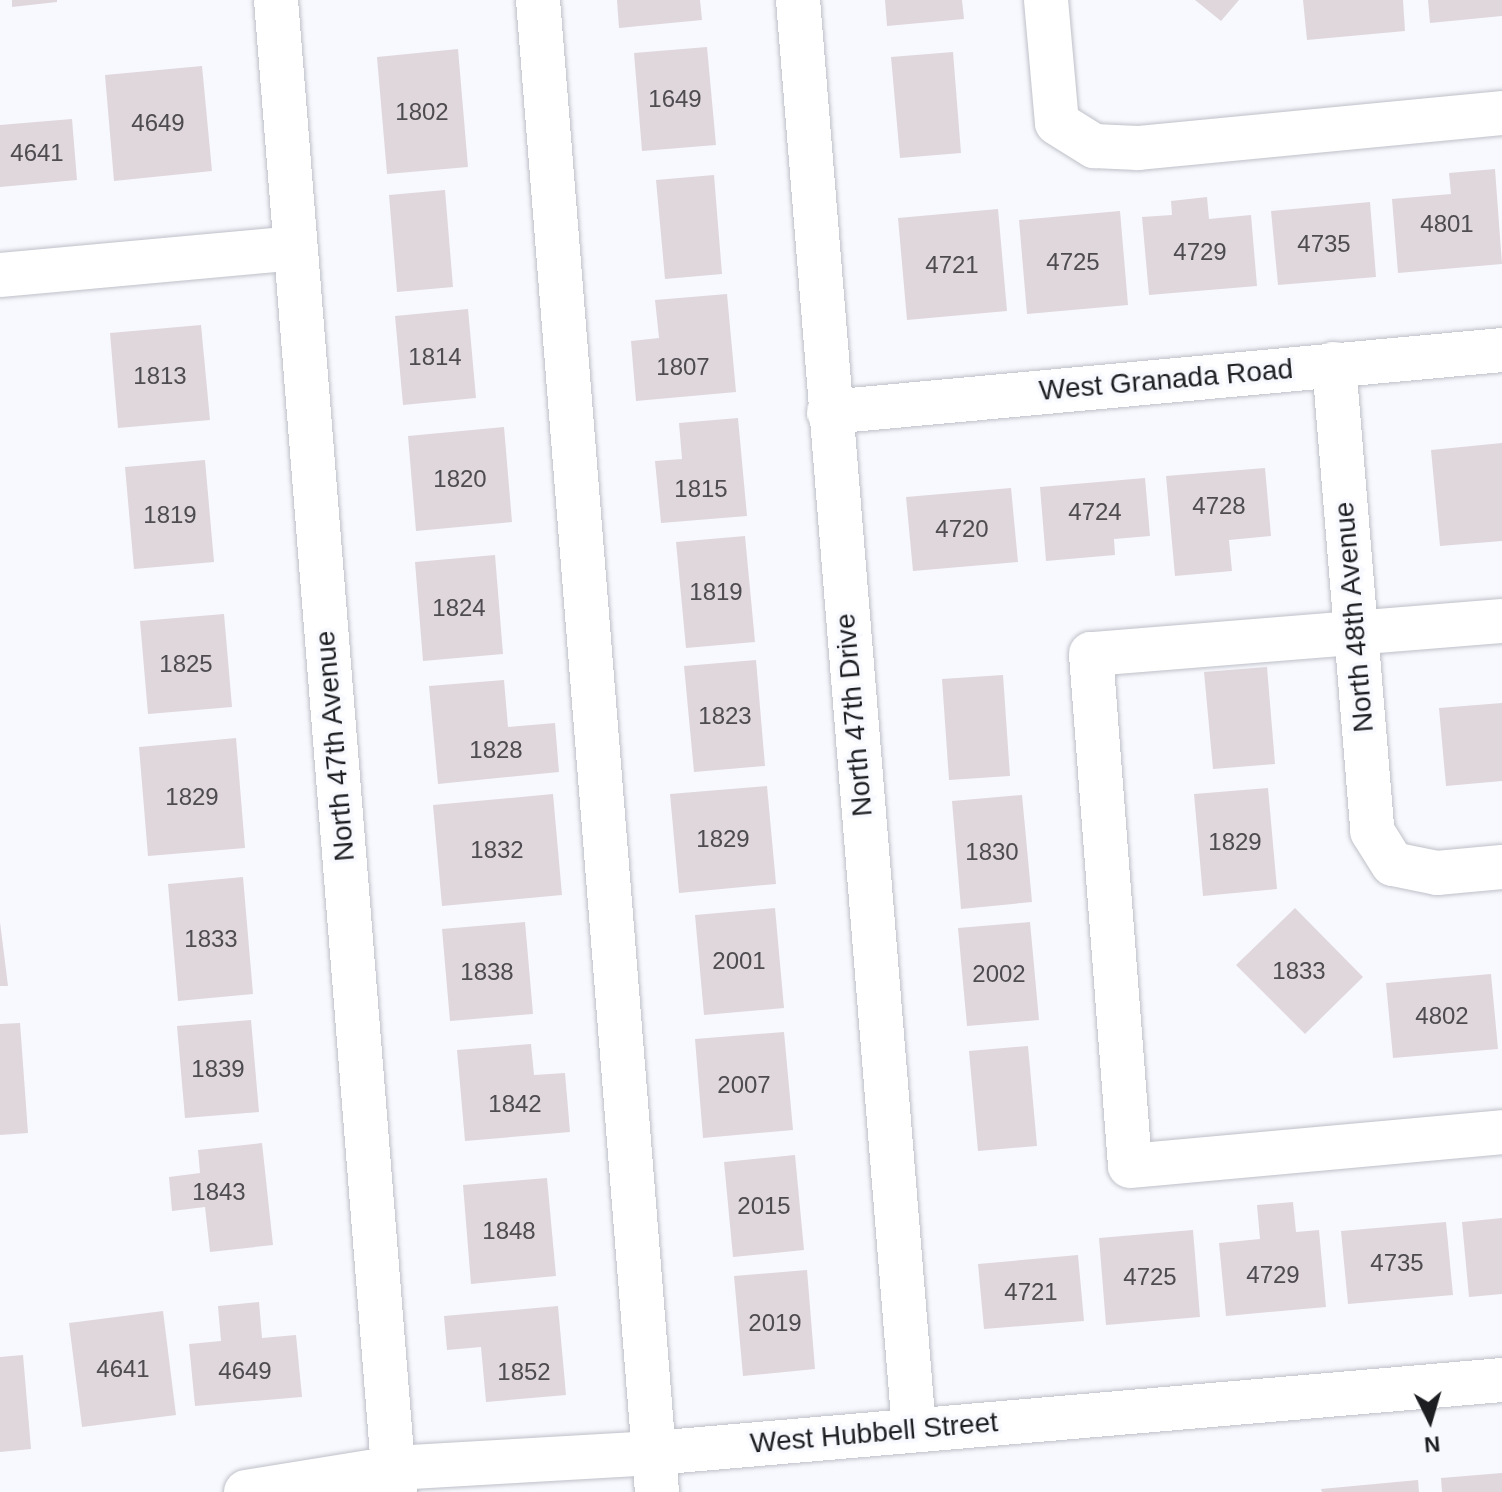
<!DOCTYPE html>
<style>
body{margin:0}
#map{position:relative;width:1502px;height:1492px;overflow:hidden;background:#f8f9fe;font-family:Arial,sans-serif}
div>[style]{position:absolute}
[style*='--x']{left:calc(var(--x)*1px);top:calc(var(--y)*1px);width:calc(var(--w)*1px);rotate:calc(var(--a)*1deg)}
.building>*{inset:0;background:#dfd7dc}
.roads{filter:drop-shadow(0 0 2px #bec0c8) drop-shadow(0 0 2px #bec0c8)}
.minor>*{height:44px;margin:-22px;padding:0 22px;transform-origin:22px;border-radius:22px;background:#fff}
span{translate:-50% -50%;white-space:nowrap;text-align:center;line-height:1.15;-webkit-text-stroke:7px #f8f9fe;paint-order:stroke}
.number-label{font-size:24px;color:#4e4c50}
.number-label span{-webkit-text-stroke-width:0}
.street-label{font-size:28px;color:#1d1e21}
.north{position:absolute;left:1390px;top:1380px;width:80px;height:80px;-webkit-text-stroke:6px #f8f9fe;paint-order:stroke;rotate:175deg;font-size:22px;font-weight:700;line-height:32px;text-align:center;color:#1d1e21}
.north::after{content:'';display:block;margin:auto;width:28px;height:36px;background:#1d1e21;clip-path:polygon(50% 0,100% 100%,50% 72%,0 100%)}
</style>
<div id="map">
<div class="building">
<div style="clip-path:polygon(12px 0,57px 0,57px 2px,12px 7px)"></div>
<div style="clip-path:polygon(617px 0,700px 0,702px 20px,619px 28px)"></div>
<div style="clip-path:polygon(885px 0,962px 0,964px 19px,887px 26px)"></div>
<div style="clip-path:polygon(1195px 0,1239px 0,1221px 21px)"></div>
<div style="clip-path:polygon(1303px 0,1403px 0,1405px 31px,1307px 40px)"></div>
<div style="clip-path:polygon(1428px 0,1502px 0,1502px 16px,1430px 23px)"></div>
<div style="clip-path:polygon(707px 47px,716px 145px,642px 151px,634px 53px)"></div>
<div style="clip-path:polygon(458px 49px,468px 167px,387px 174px,377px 57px)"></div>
<div style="clip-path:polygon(953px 52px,961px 153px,900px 158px,891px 57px)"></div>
<div style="clip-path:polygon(202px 66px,212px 171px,114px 181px,105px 75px)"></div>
<div style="clip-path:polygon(72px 119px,77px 180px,0 187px,0 125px)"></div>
<div style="clip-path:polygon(1495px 169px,1502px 264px,1398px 273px,1392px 199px,1451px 194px,1449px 173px)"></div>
<div style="clip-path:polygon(714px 175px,722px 274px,665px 279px,656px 180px)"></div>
<div style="clip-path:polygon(445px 190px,453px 287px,397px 292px,389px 195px)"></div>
<div style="clip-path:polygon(1207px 197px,1209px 219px,1251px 215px,1257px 286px,1149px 295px,1142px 217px,1172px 215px,1171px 201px)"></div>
<div style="clip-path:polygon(1370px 202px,1376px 277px,1278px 285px,1271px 211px)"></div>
<div style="clip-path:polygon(998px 209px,1007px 311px,907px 320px,898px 218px)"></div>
<div style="clip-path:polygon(1120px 211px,1128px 305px,1027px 314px,1019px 220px)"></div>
<div style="clip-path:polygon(727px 294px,736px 392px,636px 401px,631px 341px,659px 338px,655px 300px)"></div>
<div style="clip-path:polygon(468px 309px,476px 398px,403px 405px,395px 316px)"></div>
<div style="clip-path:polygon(201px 325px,210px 420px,118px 428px,110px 333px)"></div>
<div style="clip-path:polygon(738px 418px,747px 516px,661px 523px,655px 461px,682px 459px,679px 423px)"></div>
<div style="clip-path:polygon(504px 427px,512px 522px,416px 531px,408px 436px)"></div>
<div style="clip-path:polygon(1502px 443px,1502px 541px,1440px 546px,1431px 450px)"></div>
<div style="clip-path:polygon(205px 460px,214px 562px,134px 569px,125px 467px)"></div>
<div style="clip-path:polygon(1265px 468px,1271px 536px,1229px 540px,1232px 571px,1175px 576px,1166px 476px)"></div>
<div style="clip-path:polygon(1145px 478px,1150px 536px,1114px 539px,1115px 555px,1046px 561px,1040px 487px)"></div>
<div style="clip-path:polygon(1011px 488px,1018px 562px,913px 571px,906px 497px)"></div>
<div style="clip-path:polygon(745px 536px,755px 642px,686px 648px,676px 542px)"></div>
<div style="clip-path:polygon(495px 555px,503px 654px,423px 661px,415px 562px)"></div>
<div style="clip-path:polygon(224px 614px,232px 707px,148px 714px,140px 621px)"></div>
<div style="clip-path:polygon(756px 660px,765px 766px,694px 772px,684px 666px)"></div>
<div style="clip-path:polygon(1267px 667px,1275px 764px,1213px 769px,1204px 672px)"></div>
<div style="clip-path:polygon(1003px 675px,1010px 776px,949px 780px,942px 679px)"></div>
<div style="clip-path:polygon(504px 680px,508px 727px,555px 723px,559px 772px,438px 784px,429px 686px)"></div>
<div style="clip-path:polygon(1502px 703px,1502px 781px,1446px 786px,1439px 708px)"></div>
<div style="clip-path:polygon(236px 738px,245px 848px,148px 856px,139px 747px)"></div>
<div style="clip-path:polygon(767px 786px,776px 884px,679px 893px,670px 794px)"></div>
<div style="clip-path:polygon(1268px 788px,1277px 889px,1203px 896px,1194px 794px)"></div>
<div style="clip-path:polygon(553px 794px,562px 895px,442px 906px,433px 805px)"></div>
<div style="clip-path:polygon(1022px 795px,1032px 902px,961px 909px,952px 801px)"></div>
<div style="clip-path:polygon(243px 877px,253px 994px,178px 1001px,168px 884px)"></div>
<div style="clip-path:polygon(775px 908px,784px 1008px,704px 1015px,695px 915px)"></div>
<div style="clip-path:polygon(1295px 908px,1363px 977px,1305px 1034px,1236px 965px)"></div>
<div style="clip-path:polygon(0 922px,8px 986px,0 986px)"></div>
<div style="clip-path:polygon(525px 922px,533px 1014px,450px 1021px,442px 929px)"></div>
<div style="clip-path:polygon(1030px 922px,1039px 1020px,967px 1026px,958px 928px)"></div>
<div style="clip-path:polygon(1491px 974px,1498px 1049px,1393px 1058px,1386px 983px)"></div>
<div style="clip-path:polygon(251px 1020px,259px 1112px,185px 1118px,177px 1026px)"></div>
<div style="clip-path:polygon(20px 1023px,28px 1133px,0 1135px,0 1024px)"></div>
<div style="clip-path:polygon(784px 1032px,793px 1130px,703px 1138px,695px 1039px)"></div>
<div style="clip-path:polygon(531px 1044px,534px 1075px,565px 1073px,570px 1132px,465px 1141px,457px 1050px)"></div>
<div style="clip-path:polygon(1028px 1046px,1037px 1146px,978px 1151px,969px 1051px)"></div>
<div style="clip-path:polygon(262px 1143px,273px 1245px,210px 1252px,205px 1207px,172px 1211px,169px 1177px,200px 1173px,198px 1150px)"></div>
<div style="clip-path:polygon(795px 1155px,804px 1250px,733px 1257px,724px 1162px)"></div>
<div style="clip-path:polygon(547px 1178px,556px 1276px,471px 1284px,463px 1185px)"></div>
<div style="clip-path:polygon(1293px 1202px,1296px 1232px,1319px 1230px,1326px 1307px,1226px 1316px,1219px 1243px,1260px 1239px,1257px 1205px)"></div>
<div style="clip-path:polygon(1502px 1218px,1502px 1294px,1469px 1297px,1462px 1222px)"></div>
<div style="clip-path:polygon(1446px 1222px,1453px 1295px,1348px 1304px,1341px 1231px)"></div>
<div style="clip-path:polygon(1193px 1230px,1200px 1317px,1106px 1325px,1099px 1238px)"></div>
<div style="clip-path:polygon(1078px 1255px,1084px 1321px,984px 1329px,978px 1264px)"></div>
<div style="clip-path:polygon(807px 1270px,815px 1369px,743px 1376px,734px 1276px)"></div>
<div style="clip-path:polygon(259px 1302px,262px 1338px,296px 1335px,302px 1397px,195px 1406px,189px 1344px,221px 1341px,218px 1306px)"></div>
<div style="clip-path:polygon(558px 1306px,566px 1395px,486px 1402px,481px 1347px,447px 1350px,444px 1316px)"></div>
<div style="clip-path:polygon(163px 1311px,176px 1415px,82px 1427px,69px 1323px)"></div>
<div style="clip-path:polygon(23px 1355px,31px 1449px,0 1452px,0 1357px)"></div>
<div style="clip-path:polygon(1502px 1473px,1502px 1492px,1442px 1492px,1441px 1478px)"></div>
<div style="clip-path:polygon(1418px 1480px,1419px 1492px,1322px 1492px,1321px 1489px)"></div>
</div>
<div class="roads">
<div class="minor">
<div style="--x:276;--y:0;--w:1497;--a:85.44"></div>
<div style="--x:538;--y:0;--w:1497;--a:85.44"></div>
<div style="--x:798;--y:0;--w:1434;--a:85.36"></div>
<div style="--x:1046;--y:0;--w:123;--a:84.9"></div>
<div style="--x:1057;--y:123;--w:44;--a:31.9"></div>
<div style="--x:1094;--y:146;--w:44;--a:2.6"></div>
<div style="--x:1138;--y:148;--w:366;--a:-5.5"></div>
<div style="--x:0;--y:275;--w:295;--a:-5.2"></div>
<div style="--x:1334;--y:364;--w:469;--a:85.3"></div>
<div style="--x:1372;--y:831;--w:39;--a:58"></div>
<div style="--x:1393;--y:864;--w:45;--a:11.6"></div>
<div style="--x:1437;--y:873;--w:65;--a:-5.3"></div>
<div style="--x:829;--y:412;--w:676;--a:-5.26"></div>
<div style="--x:1502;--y:621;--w:412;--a:175.4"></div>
<div style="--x:1091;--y:654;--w:513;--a:85.64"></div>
<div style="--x:1130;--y:1166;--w:374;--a:-5.2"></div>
<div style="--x:246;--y:1492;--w:150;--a:-9.2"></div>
<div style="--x:394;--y:1468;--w:260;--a:-3.3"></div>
<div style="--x:654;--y:1453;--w:851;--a:-4.92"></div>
</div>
</div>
<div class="number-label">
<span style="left:675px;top:99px">1649</span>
<span style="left:422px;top:112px">1802</span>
<span style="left:158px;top:123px">4649</span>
<span style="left:37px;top:153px">4641</span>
<span style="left:1447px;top:224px">4801</span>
<span style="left:1324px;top:244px">4735</span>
<span style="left:1200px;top:252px">4729</span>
<span style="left:1073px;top:262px">4725</span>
<span style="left:952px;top:265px">4721</span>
<span style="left:435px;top:357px">1814</span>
<span style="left:683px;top:367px">1807</span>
<span style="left:160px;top:376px">1813</span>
<span style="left:460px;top:479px">1820</span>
<span style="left:701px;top:489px">1815</span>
<span style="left:1219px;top:506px">4728</span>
<span style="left:1095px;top:512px">4724</span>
<span style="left:170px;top:515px">1819</span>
<span style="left:962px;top:529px">4720</span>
<span style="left:716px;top:592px">1819</span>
<span style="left:459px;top:608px">1824</span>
<span style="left:186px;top:664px">1825</span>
<span style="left:725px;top:716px">1823</span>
<span style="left:496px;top:750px">1828</span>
<span style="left:192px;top:797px">1829</span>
<span style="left:723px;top:839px">1829</span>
<span style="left:1235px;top:842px">1829</span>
<span style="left:497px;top:850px">1832</span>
<span style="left:992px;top:852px">1830</span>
<span style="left:211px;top:939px">1833</span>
<span style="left:739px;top:961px">2001</span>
<span style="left:1299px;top:971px">1833</span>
<span style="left:487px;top:972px">1838</span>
<span style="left:999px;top:974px">2002</span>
<span style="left:1442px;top:1016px">4802</span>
<span style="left:218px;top:1069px">1839</span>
<span style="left:744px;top:1085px">2007</span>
<span style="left:515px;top:1104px">1842</span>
<span style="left:219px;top:1192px">1843</span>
<span style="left:764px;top:1206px">2015</span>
<span style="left:509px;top:1231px">1848</span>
<span style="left:1397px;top:1263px">4735</span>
<span style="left:1273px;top:1275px">4729</span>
<span style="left:1150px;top:1277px">4725</span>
<span style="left:1031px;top:1292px">4721</span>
<span style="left:775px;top:1323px">2019</span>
<span style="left:123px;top:1369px">4641</span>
<span style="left:245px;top:1371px">4649</span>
<span style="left:524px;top:1372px">1852</span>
</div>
<div class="street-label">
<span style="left:1166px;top:380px;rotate:-5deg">West Granada Road</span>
<span style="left:1354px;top:617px;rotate:-95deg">North 48th Avenue</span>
<span style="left:854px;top:715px;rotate:-95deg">North 47th Drive</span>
<span style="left:335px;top:746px;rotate:-95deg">North 47th Avenue</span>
<span style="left:874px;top:1433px;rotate:-5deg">West Hubbell Street</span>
</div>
<div class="north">N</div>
</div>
